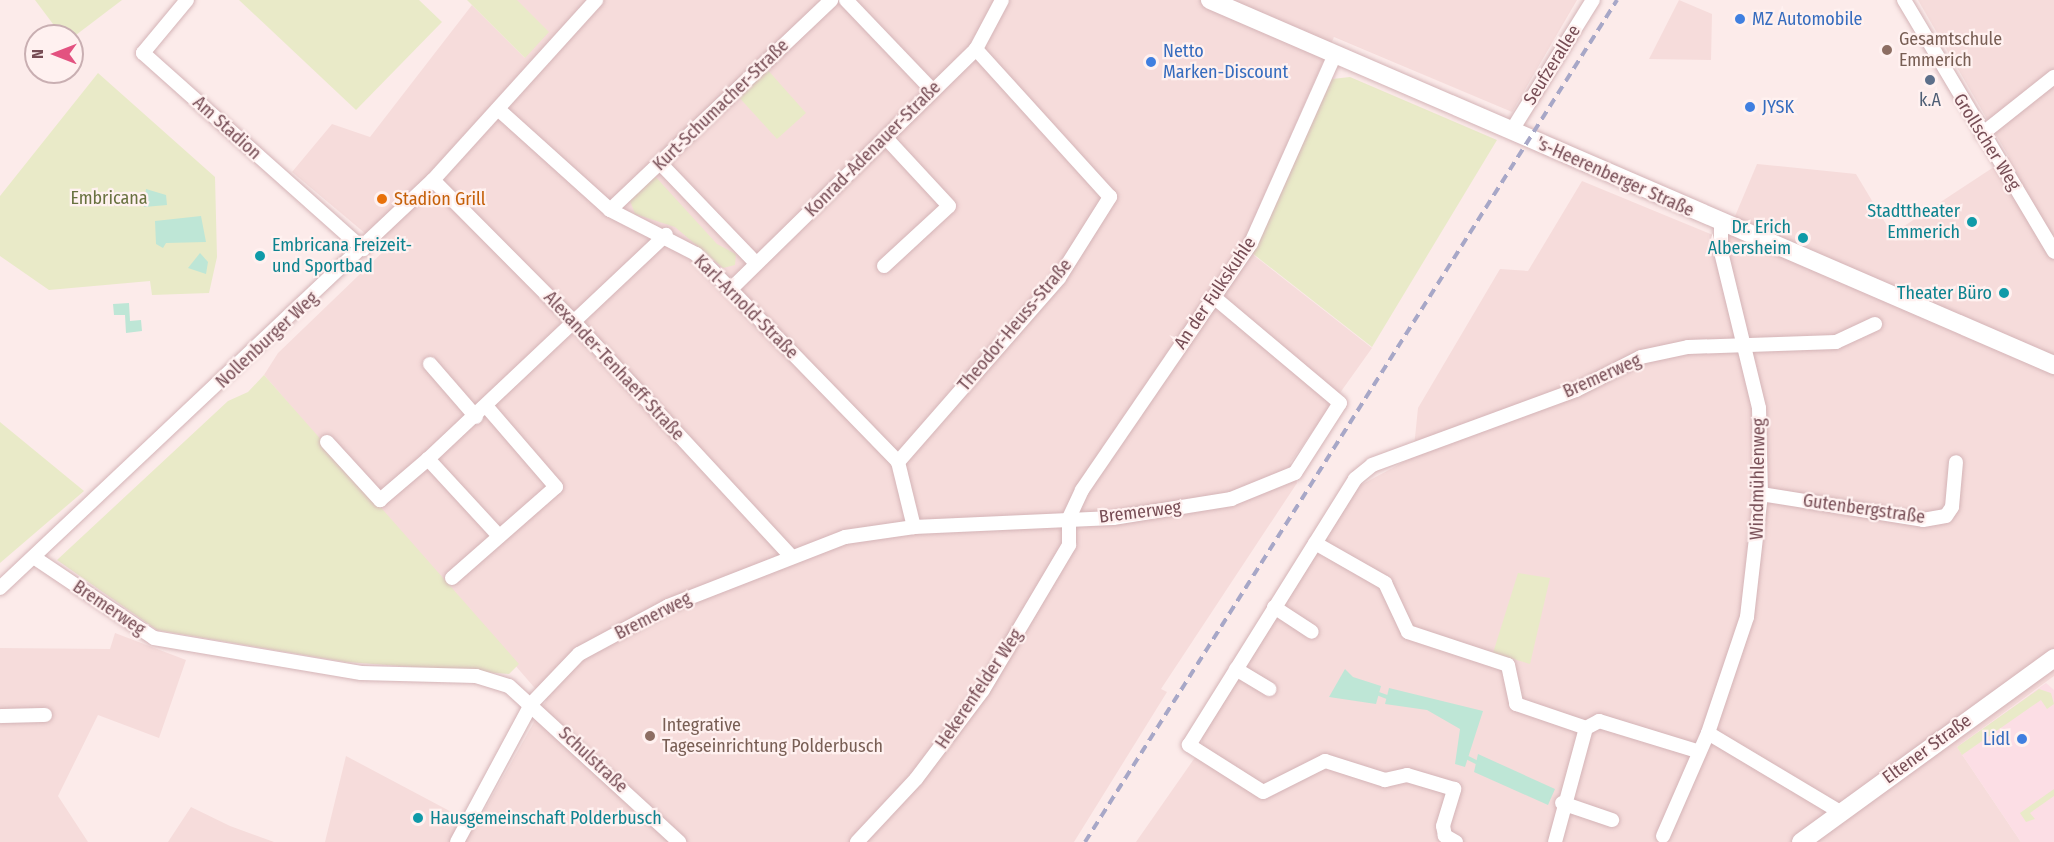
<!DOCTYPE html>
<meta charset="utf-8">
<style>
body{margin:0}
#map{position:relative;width:2054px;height:842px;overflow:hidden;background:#fcebea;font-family:"Fira Sans Condensed",sans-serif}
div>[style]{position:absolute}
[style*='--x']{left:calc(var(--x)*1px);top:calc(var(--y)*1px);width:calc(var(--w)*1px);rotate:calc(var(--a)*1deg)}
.residential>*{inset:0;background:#f6dcdb}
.commercial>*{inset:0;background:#fcdee5}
.green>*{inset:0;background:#e9eac8}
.water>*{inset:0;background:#bee6d6}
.stream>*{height:4px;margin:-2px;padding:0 2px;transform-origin:2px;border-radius:2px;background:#bee6d6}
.roads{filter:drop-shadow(0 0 2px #d4b4b7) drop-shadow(0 0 2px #d4b4b7)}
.street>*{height:14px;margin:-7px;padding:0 7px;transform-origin:7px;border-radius:7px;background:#fff}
.secondary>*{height:18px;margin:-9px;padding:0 9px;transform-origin:9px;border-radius:9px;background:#fff}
.rail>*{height:4px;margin-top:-2px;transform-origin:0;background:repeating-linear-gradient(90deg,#a7a7c7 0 9px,transparent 0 15px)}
.dots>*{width:16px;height:16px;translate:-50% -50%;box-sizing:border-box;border:3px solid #fff1f0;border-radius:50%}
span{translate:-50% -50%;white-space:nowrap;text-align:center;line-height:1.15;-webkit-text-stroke:4.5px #fff1f0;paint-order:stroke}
.shop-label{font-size:18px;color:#366cbe}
.left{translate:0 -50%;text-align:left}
.right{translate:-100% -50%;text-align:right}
.education-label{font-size:18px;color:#785e54}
.street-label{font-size:18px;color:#774d55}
.service-label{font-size:18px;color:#4e5e75}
.park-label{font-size:18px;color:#68713f}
.food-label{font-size:18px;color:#c56008}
.culture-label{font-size:18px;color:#0d838f}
.north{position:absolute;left:24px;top:24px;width:60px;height:60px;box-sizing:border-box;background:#fff1f0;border:2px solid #c9afb2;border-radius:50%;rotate:270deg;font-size:16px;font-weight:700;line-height:24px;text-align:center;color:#774d55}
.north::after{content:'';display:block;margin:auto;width:21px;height:27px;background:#e35280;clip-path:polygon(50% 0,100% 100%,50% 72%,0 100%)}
</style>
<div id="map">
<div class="residential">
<div style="clip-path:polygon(514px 0,1577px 0,1512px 112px,1334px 37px,1242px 246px,1372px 348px,1290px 463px,1297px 483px,1161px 689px,1167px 692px,1074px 842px,325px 842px,346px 756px,476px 825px,546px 701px,264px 375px,278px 353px,385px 250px,292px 172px,332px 124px,370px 137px,472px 5px,525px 58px)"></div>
<div style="clip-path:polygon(1679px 0,1712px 14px,1711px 60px,1649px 59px)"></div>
<div style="clip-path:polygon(1918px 0,2054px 0,2054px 676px,1957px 747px,2021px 842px,1136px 842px,1203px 746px,1201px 736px,1359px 486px,1413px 457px,1418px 408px,1500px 269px,1528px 271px,1582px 181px,1725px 240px,1757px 164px,1856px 174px,1892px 234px,2009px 157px)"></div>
<div style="clip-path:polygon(115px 633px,186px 660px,159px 738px,98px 715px,58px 796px,88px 842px,0 842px,0 648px,110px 649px)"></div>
<div style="clip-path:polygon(191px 807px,230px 826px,274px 842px,168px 842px)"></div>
</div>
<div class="commercial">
<div style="clip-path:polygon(2046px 683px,2054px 690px,2054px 842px,2021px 842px,1957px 747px)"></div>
</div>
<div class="green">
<div style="clip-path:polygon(35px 0,122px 0,72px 38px,62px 36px)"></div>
<div style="clip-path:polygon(239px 0,419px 0,442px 22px,356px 110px)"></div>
<div style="clip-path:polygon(467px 0,517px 0,549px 32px,525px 58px)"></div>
<div style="clip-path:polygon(766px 68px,806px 113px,777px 139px,736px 94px)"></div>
<div style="clip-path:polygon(98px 73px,215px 177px,217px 257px,209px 293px,152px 295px,150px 281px,49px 290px,0 256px,0 196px)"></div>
<div style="clip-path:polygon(1350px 77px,1497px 140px,1372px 347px,1252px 253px,1332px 79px)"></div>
<div style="clip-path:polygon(653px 174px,717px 244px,736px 254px,735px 265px,723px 268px,675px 227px,635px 214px,629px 198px)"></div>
<div style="clip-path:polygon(264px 375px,519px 664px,509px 674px,346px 662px,157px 630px,57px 560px,228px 401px,248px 392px)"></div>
<div style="clip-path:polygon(0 422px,84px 491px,0 563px)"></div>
<div style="clip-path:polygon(1518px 573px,1550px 578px,1530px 664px,1493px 653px)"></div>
<div style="clip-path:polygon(2039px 689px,2051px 693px,2054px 704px,2047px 709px,2041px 700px,1962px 755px,1957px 747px)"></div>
<div style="clip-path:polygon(2054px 789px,2054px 796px,2030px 813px,2035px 819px,2026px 822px,2020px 813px)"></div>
</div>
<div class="water">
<div style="clip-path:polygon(146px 189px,166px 195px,167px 205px,144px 207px)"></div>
<div style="clip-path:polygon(201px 216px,206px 242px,166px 243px,163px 248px,156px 244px,155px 221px)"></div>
<div style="clip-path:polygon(200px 253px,208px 262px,206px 274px,188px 268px)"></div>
<div style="clip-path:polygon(129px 303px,130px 321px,141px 320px,142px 331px,126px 333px,125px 315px,114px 315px,113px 304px)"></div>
<div style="clip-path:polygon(1345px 669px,1353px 677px,1381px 686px,1376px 704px,1329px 697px)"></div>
<div style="clip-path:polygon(1389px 688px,1483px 711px,1465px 767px,1455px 764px,1460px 729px,1427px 710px,1385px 704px)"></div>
<div style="clip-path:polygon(1478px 754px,1555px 789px,1548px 805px,1474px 772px)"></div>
</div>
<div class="stream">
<div style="--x:1379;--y:694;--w:9;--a:21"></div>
<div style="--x:1468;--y:758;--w:9;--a:27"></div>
</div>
<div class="roads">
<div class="street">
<div style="--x:187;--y:0;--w:69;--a:129.7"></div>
<div style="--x:143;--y:53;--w:295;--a:41.7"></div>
<div style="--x:846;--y:0;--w:124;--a:46.3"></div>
<div style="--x:1904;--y:0;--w:293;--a:59.2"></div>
<div style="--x:498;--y:109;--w:151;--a:42"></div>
<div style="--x:610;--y:210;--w:97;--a:27.1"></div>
<div style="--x:696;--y:254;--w:290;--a:45.8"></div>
<div style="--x:898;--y:462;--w:67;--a:76.2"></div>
<div style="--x:1512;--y:130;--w:153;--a:-58.1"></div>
<div style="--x:1982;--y:134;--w:92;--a:-38.4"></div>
<div style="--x:660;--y:163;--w:139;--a:46.2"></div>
<div style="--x:433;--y:180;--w:203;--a:45.2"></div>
<div style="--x:576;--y:324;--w:315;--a:47.2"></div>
<div style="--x:610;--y:210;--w:305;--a:-43.5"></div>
<div style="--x:1721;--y:224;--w:28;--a:90"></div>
<div style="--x:1721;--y:252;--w:161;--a:76.3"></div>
<div style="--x:1759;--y:408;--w:86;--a:88.7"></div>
<div style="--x:1761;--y:494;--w:124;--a:96.5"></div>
<div style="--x:1747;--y:617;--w:122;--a:108.6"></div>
<div style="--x:1708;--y:733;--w:154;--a:30.9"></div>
<div style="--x:884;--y:266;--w:88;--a:-42.7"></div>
<div style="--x:949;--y:206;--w:93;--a:-132.8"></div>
<div style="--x:731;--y:289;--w:343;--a:-44.4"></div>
<div style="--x:976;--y:49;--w:55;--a:-62"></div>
<div style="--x:430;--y:364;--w:70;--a:49"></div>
<div style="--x:327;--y:442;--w:79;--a:47.6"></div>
<div style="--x:380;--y:500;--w:63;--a:-40.5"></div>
<div style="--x:898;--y:462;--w:244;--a:-48.8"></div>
<div style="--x:1059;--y:278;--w:96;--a:-57.8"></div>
<div style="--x:1110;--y:197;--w:200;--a:-132.2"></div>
<div style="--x:1761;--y:494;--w:164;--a:9.1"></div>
<div style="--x:1923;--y:520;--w:23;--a:-10"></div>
<div style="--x:1946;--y:516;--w:11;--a:-56"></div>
<div style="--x:1952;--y:507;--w:45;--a:-84.9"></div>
<div style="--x:499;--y:536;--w:105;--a:-132.7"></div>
<div style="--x:428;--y:459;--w:327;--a:-43.3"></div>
<div style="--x:1315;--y:543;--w:81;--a:29.7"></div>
<div style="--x:1385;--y:583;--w:54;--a:64.9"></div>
<div style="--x:1408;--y:632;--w:105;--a:18.3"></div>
<div style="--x:1508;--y:665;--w:40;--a:78"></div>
<div style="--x:1516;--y:704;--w:74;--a:18.9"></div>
<div style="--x:1586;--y:728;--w:15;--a:-28"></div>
<div style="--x:1599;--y:721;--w:102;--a:17"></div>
<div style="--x:35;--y:558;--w:143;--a:33.9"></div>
<div style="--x:154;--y:638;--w:210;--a:9.6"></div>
<div style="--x:361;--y:673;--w:115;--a:1.5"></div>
<div style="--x:476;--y:676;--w:34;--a:17"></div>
<div style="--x:509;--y:686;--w:231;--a:42.5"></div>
<div style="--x:452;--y:578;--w:138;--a:-41.2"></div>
<div style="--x:556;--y:487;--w:106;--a:-130.8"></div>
<div style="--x:0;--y:588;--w:595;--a:-43.3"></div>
<div style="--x:433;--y:180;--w:243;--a:-47.8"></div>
<div style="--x:1274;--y:607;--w:45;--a:33.3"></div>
<div style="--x:1236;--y:669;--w:39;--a:31"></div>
<div style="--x:0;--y:716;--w:45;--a:-1.3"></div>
<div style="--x:1562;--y:803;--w:53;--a:18.8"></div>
<div style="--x:1663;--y:836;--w:112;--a:-66.4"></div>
<div style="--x:457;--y:842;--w:158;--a:-61.7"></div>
<div style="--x:532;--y:703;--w:68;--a:-46.2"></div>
<div style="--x:579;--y:654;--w:101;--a:-28.3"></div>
<div style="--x:668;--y:606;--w:190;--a:-21.3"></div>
<div style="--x:845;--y:537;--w:70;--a:-8.2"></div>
<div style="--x:914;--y:527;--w:199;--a:-2.6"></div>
<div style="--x:1113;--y:518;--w:120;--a:-9.1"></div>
<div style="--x:1231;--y:499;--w:69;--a:-22.1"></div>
<div style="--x:1295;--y:473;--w:83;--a:-57.3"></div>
<div style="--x:1340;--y:403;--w:163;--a:-140"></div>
<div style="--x:857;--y:842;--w:86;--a:-46.9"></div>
<div style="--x:916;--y:779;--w:111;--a:-53"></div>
<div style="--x:983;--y:690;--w:169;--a:-59.3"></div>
<div style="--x:1069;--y:545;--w:27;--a:-90"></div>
<div style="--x:1069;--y:518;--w:31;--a:-65"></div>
<div style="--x:1082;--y:490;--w:299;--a:-55.6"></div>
<div style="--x:1251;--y:243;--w:207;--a:-66"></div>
<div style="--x:1456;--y:842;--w:13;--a:-151"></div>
<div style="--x:1445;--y:836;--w:10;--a:-101"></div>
<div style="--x:1443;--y:826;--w:39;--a:-73"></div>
<div style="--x:1454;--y:789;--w:49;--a:-163.4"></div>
<div style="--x:1407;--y:775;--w:23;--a:167"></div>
<div style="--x:1385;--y:780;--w:63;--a:-162.4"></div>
<div style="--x:1325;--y:761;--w:69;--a:153.4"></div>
<div style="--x:1263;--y:792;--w:88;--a:-147.6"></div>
<div style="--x:1189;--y:745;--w:314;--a:-58"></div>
<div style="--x:1355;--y:479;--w:22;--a:-39"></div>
<div style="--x:1372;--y:465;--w:217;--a:-20.2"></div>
<div style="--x:1576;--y:390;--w:73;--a:-26.9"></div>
<div style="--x:1641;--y:357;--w:48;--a:-12"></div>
<div style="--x:1688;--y:347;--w:148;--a:-1.9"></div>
<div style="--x:1836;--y:342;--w:43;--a:-24.8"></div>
<div style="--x:1555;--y:842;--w:118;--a:-74.8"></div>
</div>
<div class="secondary">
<div style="--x:1210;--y:0;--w:920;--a:23.39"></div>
<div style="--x:1801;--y:842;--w:313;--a:-36"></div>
</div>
</div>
<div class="rail">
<div style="--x:1085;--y:842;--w:996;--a:-57.71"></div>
</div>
<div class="dots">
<div style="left:1740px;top:19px;background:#3f7fe0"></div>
<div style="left:1887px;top:50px;background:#8d6e63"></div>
<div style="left:1151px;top:62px;background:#3f7fe0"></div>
<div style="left:1930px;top:80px;background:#5c6f8a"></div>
<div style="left:1750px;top:107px;background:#3f7fe0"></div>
<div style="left:382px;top:199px;background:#e8710a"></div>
<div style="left:1972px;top:222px;background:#0f9aa8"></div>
<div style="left:1803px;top:238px;background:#0f9aa8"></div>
<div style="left:260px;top:256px;background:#0f9aa8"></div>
<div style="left:2004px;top:293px;background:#0f9aa8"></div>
<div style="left:650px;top:736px;background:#8d6e63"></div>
<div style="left:2022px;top:739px;background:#3f7fe0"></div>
<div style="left:418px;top:818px;background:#0f9aa8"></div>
</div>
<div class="shop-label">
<span class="left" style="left:1752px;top:19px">MZ Automobile</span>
<span class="left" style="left:1163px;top:62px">Netto<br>Marken-Discount</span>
<span class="left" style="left:1762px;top:107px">JYSK</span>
<span class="right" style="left:2010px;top:739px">Lidl</span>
</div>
<div class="education-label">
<span class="left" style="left:1899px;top:50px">Gesamtschule<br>Emmerich</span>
<span class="left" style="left:662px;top:736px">Integrative<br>Tageseinrichtung Polderbusch</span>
</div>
<div class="street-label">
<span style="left:1552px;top:65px;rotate:-58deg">Seufzerallee</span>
<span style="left:721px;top:105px;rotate:-44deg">Kurt-Schumacher-Straße</span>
<span style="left:227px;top:128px;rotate:42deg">Am Stadion</span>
<span style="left:1987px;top:142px;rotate:58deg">Grollscher Weg</span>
<span style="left:873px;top:149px;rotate:-45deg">Konrad-Adenauer-Straße</span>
<span style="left:1615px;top:177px;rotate:24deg">'s-Heerenberger Straße</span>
<span style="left:1215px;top:293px;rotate:-56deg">An der Fulkskuhle</span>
<span style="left:746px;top:307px;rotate:45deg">Karl-Arnold-Straße</span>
<span style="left:1015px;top:325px;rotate:-50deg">Theodor-Heuss-Straße</span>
<span style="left:267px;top:340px;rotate:-43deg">Nollenburger Weg</span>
<span style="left:614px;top:366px;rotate:47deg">Alexander-Tenhaeff-Straße</span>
<span style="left:1602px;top:376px;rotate:-24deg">Bremerweg</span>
<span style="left:1758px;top:479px;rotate:-89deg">Windmühlenweg</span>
<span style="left:1864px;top:509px;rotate:8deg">Gutenbergstraße</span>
<span style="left:1140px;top:512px;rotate:-7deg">Bremerweg</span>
<span style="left:109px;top:608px;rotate:34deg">Bremerweg</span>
<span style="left:653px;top:616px;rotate:-27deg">Bremerweg</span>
<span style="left:979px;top:689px;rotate:-56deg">Hekerenfelder Weg</span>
<span style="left:1927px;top:749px;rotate:-36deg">Eltener Straße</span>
<span style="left:593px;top:760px;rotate:43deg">Schulstraße</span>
</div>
<div class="service-label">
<span style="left:1930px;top:100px">k.A</span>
</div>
<div class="park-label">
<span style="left:109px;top:198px">Embricana</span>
</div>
<div class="food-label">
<span class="left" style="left:394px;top:199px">Stadion Grill</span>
</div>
<div class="culture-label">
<span class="right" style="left:1960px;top:222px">Stadttheater<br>Emmerich</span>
<span class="right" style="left:1791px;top:238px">Dr. Erich<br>Albersheim</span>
<span class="left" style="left:272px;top:256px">Embricana Freizeit-<br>und Sportbad</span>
<span class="right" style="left:1992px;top:293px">Theater Büro</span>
<span class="left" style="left:430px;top:818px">Hausgemeinschaft Polderbusch</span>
</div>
<div class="north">N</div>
</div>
